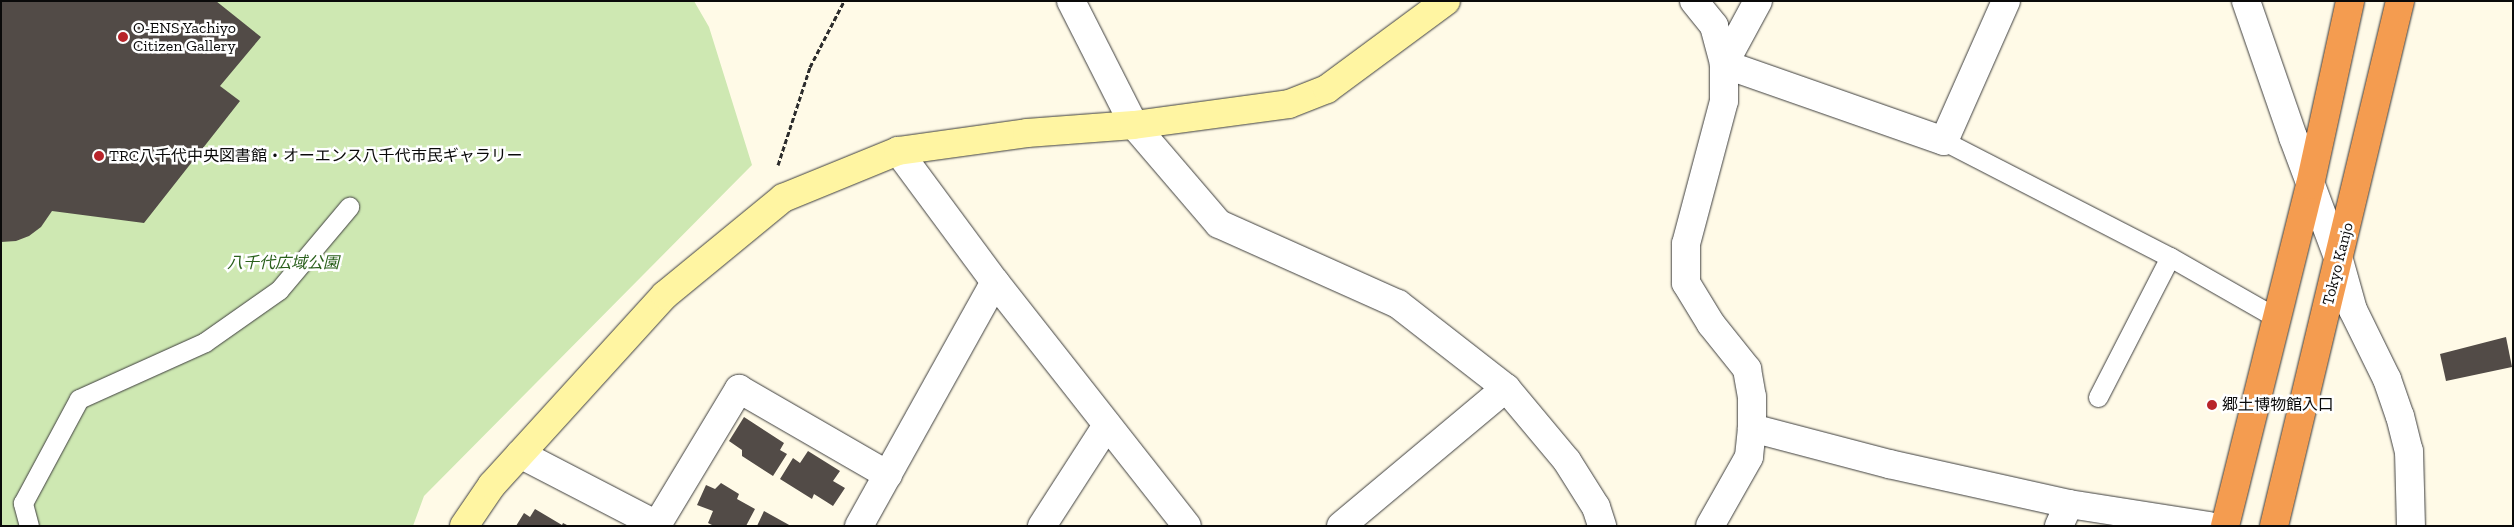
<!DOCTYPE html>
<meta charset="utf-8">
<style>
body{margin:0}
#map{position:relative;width:2514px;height:527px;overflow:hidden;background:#fffae7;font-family:"Zilla Slab","Noto Sans JP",serif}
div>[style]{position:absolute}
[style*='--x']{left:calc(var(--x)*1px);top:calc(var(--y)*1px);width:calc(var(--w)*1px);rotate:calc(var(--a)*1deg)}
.green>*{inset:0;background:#cee8b2}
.building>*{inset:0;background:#524b47}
.path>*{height:3px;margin-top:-1.5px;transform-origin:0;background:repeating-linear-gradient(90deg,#2c2c2c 0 5px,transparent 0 7.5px)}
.roads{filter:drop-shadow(0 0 1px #3d3d3d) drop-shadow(0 0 1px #3d3d3d)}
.lane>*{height:19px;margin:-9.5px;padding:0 9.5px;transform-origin:9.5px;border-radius:9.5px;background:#fff}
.street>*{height:28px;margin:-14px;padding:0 14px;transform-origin:14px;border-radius:14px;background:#fff}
.secondary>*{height:28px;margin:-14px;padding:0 14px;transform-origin:14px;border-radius:14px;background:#fff5a2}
.highway>*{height:28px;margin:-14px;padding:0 14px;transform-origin:14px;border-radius:14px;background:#f49c50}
.dots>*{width:14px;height:14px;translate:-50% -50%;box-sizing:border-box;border:2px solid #fff;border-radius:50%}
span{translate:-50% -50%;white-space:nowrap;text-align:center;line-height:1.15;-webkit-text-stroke:5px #fff;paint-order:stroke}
.poi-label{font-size:16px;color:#0a0a0a}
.left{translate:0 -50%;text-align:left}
.park-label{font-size:16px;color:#2a601c;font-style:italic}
.street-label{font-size:16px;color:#0a0a0a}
.frame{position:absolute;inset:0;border:2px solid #0a0a0a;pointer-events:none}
</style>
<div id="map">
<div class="green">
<div style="clip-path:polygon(1px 1px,694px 1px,709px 27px,752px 165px,424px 496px,413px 526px,1px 526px)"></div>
</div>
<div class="building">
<div style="clip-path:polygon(1px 1px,216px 1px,261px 37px,220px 86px,240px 101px,144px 223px,52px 211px,41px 227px,29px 236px,16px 241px,1px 242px)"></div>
<div style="clip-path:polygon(2506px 337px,2512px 367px,2446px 381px,2440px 354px)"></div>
<div style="clip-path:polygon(744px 417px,784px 443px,780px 450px,787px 454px,773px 476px,742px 456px,742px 450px,729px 441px)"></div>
<div style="clip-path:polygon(808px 451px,840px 471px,833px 481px,845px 488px,833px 506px,814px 494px,812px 499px,780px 479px,793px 458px,800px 463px)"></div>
<div style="clip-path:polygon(721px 483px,739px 494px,737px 499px,755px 509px,746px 526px,714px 526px,708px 523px,713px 511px,697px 505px,706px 485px,715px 489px)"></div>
<div style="clip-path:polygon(535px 509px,562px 525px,563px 523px,569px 526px,516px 526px,524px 513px,530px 517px)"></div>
<div style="clip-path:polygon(764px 511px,791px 526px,757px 526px)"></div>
</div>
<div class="path">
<div style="--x:778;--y:165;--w:103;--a:-71.9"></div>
<div style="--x:810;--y:67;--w:74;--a:-62.7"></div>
</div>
<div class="roads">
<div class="lane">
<div style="--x:1944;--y:141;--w:254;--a:27.2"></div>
<div style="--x:2170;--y:257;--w:123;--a:29.7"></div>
<div style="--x:2098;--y:397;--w:157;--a:-62.8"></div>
<div style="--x:29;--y:526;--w:24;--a:-105"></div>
<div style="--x:23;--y:503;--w:118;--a:-61.7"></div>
<div style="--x:79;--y:399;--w:138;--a:-24.3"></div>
<div style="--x:205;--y:342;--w:90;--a:-35.1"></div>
<div style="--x:279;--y:290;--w:109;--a:-49.9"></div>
</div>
<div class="street">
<div style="--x:1071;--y:1;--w:139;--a:63.1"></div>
<div style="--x:1134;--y:125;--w:130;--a:49.4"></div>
<div style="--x:1219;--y:224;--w:196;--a:24.1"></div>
<div style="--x:1398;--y:304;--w:137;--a:37.9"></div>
<div style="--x:1506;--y:388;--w:95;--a:50.1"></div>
<div style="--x:1567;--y:461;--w:54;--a:57.8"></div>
<div style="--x:1596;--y:507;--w:20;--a:72"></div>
<div style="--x:1694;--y:1;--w:32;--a:51"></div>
<div style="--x:1714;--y:26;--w:39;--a:75"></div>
<div style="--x:1724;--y:64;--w:37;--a:90"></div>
<div style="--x:1724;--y:101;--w:148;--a:104.9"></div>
<div style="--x:1686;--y:244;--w:39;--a:90"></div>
<div style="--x:1686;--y:283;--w:48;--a:58.6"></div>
<div style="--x:1711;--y:324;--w:58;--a:51.3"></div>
<div style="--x:1747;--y:369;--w:28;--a:80"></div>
<div style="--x:1752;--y:397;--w:31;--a:90"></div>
<div style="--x:1752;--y:428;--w:29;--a:96"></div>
<div style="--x:1749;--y:457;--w:79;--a:119.5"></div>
<div style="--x:1758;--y:1;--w:72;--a:118.4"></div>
<div style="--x:1724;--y:64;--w:233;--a:19.3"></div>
<div style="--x:1944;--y:141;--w:153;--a:-66.1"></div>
<div style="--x:2246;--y:1;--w:144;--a:70.9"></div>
<div style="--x:2293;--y:137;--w:131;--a:69.5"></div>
<div style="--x:2339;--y:260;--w:52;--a:74.4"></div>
<div style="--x:2353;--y:310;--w:77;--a:63.8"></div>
<div style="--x:2387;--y:379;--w:39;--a:71"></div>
<div style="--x:2400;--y:416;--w:36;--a:76"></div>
<div style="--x:2409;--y:451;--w:75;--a:88.5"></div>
<div style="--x:898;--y:151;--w:163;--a:53.5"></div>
<div style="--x:995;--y:282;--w:310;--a:51.8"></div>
<div style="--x:1752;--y:428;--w:142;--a:14.7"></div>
<div style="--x:1889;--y:464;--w:184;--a:12.5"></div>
<div style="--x:2069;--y:504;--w:142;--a:8.9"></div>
<div style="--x:520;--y:454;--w:154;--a:27.4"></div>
<div style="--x:657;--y:525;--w:159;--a:-58.9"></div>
<div style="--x:739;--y:389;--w:172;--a:30"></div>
<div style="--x:859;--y:526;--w:279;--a:-60.9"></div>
<div style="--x:1042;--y:526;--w:120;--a:-57.2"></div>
<div style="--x:1341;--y:526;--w:215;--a:-39.9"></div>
<div style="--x:2059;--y:526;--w:24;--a:-66"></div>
</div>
<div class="secondary">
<div style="--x:464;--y:526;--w:50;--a:-55.7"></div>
<div style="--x:492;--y:485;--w:257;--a:-47.7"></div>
<div style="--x:665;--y:295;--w:153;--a:-39.4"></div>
<div style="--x:783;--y:198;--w:124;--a:-22.2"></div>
<div style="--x:898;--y:151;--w:130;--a:-7.9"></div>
<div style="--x:1027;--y:133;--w:107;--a:-4.3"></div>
<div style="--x:1134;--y:125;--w:156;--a:-7.7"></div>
<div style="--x:1289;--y:104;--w:41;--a:-21.5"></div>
<div style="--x:1327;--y:89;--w:148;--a:-36.5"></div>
</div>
<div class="highway">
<div style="--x:2225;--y:526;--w:351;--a:-76"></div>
<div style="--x:2310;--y:185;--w:188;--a:-77.7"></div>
<div style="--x:2274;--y:526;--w:540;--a:-76.5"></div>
</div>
</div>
<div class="dots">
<div style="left:123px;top:37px;background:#b8242a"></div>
<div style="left:99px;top:156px;background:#b8242a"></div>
<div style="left:2212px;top:405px;background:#b8242a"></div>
</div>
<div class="poi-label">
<span class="left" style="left:133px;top:37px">O-ENS Yachiyo<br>Citizen Gallery</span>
<span class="left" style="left:109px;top:156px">TRC八千代中央図書館・オーエンス八千代市民ギャラリー</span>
<span class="left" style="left:2222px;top:405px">郷土博物館入口</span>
</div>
<div class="park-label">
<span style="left:283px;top:263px">八千代広域公園</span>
</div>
<div class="street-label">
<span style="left:2338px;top:264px;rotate:-76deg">Tokyo Kanjo</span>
</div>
<div class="frame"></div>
</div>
